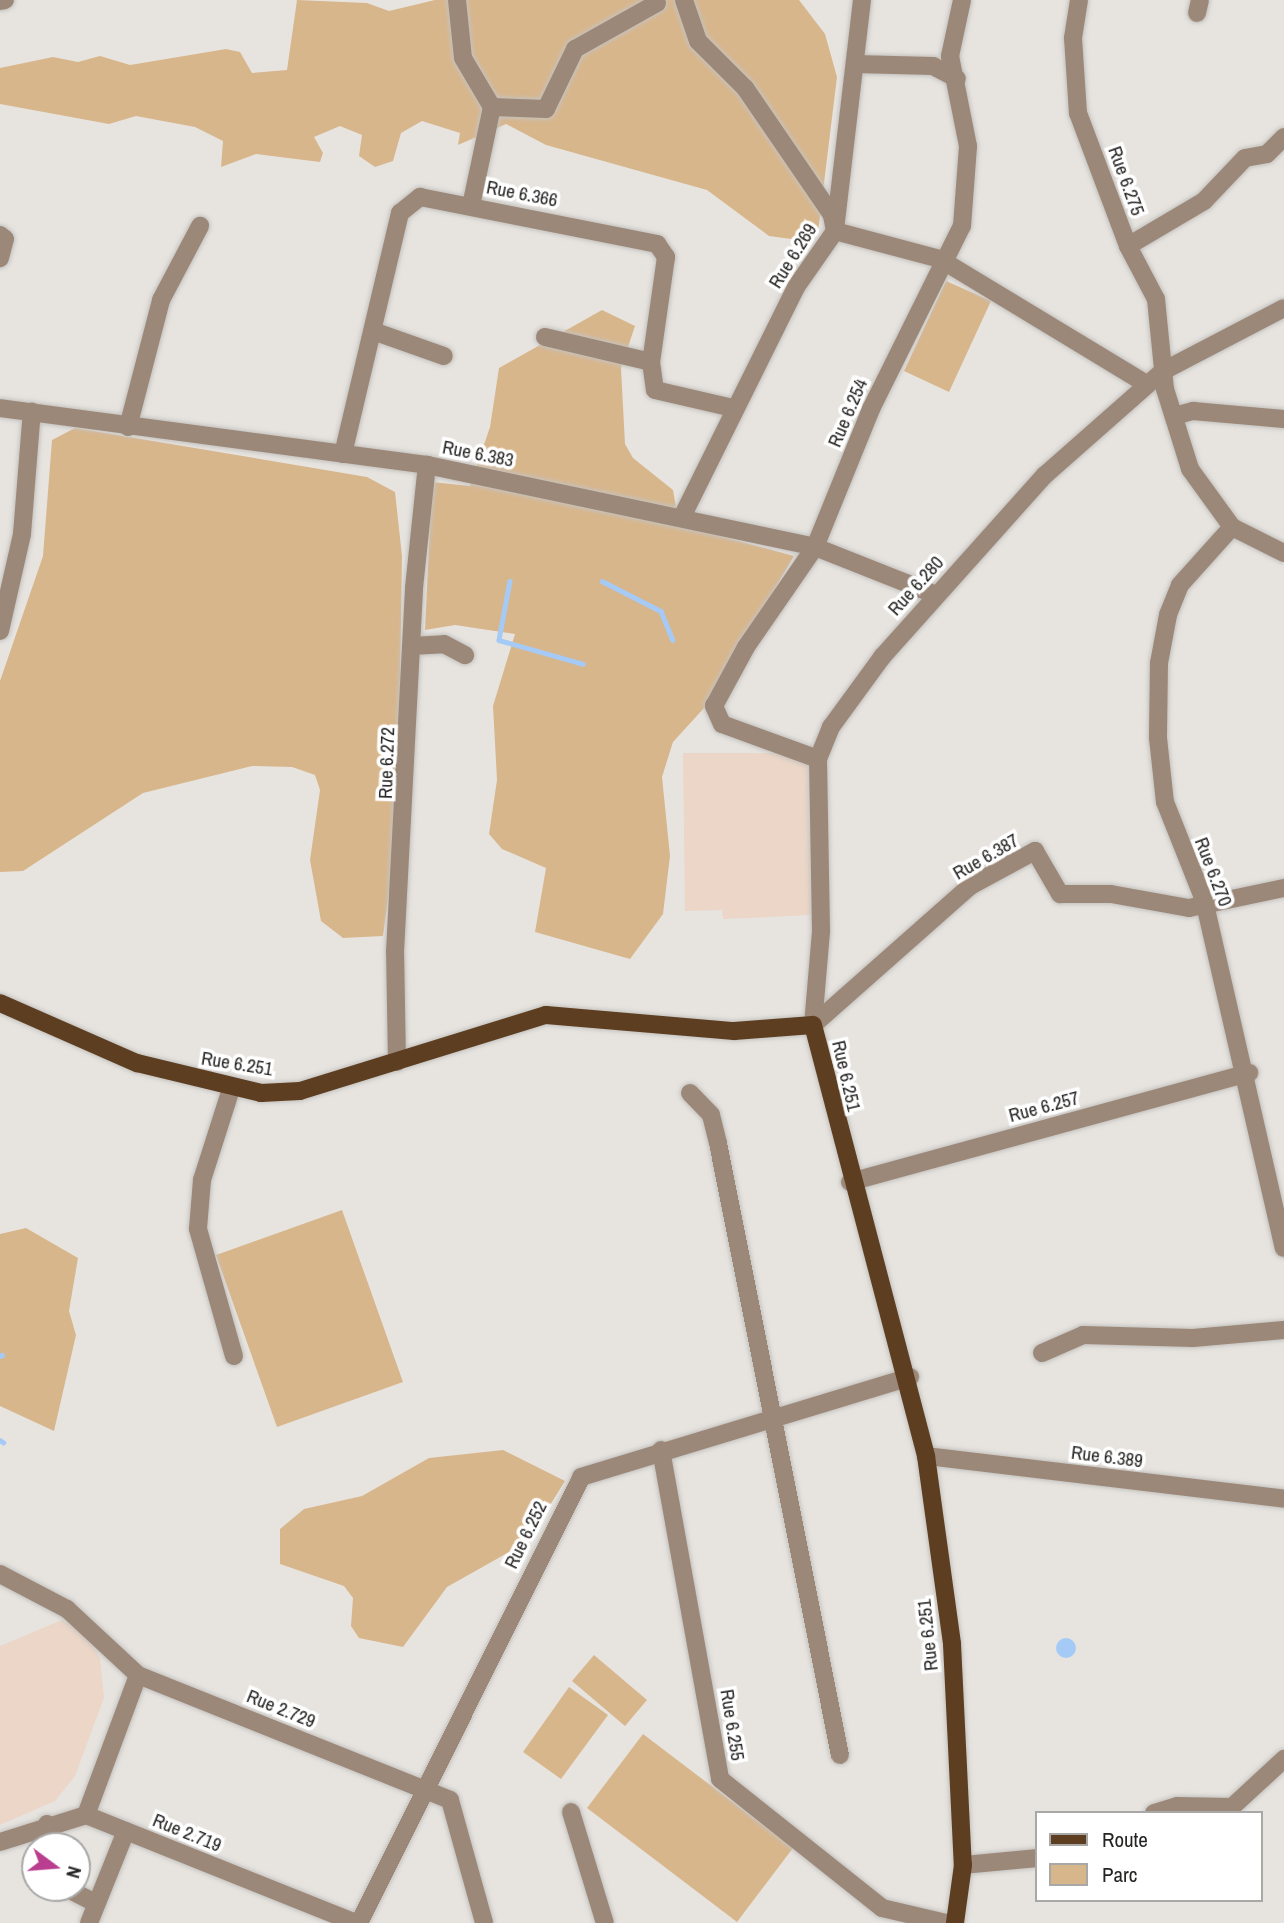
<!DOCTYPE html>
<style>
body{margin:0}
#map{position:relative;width:1284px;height:1923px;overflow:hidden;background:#e7e4e0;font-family:"Archivo Narrow",sans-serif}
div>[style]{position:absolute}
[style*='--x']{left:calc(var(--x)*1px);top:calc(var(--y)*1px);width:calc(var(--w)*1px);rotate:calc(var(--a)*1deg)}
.education>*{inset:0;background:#ebd6c8}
.green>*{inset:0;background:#d8b68c}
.water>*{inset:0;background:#a6caf6}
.round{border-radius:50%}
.stream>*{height:4.5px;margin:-2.25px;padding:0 2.25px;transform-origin:2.25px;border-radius:2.25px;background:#a6caf6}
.roads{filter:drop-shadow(0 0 2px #c4c2be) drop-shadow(0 0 2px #c4c2be)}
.minor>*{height:18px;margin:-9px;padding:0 9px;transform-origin:9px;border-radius:9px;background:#9c8879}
.major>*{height:18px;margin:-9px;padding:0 9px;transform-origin:9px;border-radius:9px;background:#5e3e21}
span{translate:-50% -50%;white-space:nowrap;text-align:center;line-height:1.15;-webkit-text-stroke:7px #fff;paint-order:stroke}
.street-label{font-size:19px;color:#262524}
.legend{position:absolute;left:1035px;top:1811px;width:228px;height:91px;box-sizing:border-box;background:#fff;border:2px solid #a8a8a7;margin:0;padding:9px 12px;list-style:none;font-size:21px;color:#262524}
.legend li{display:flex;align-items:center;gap:14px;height:35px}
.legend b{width:35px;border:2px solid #a8a8a7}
.north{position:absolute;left:21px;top:1832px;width:70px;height:70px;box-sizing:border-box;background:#fff;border:2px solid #a8a8a7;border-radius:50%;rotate:106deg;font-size:19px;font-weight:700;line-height:28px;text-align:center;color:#262524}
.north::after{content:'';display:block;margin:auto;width:24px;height:32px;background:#ba3e8f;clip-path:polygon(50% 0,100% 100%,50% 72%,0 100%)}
</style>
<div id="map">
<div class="education">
<div style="clip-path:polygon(683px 753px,784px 753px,807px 759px,811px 915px,723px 919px,722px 910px,685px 911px)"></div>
<div style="clip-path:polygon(62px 1620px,84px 1634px,100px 1658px,104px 1698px,75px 1776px,55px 1801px,0 1825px,0 1646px)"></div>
</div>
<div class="green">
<div style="clip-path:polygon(297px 0,367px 3px,389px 11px,435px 0,799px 0,825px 34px,837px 77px,818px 232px,806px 241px,769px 236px,707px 190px,546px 145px,506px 124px,458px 145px,460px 133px,422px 121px,401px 133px,393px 161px,375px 167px,359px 156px,362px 135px,340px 126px,314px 137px,323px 153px,320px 162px,256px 154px,221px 167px,223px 141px,195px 127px,136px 116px,109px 124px,0 104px,0 68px,53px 57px,78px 62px,100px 56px,130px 65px,226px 49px,240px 52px,252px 73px,287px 70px)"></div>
<div style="clip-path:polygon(946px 281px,991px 301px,949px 392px,904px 371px)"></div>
<div style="clip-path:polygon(602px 310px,635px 326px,621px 368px,625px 444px,633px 458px,673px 490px,679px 525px,794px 556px,705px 707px,673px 742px,662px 777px,670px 856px,663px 914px,630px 959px,535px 932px,546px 868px,502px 849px,489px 834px,497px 780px,493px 706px,515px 634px,455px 625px,425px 630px,432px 482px,470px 486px,490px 427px,499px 368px)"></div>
<div style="clip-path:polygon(75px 428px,367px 477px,395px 492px,402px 556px,398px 825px,383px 936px,343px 938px,321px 921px,310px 860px,320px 790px,315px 775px,292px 767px,252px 766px,143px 793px,23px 871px,0 872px,0 681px,43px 556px,52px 440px)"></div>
<div style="clip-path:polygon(342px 1210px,403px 1382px,277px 1427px,216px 1255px)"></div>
<div style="clip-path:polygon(26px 1228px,78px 1258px,69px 1311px,76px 1335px,54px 1431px,0 1406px,0 1234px)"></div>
<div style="clip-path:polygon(503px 1450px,565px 1481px,527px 1542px,447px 1587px,403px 1647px,359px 1638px,351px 1626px,353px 1598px,344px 1586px,280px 1564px,280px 1529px,304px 1509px,362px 1496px,429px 1458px)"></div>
<div style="clip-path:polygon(594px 1655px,647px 1700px,625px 1726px,572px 1681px)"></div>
<div style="clip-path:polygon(569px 1687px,608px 1715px,561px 1779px,523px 1752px)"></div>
<div style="clip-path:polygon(643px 1734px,793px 1848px,737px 1922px,587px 1808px)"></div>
</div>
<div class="water">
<div class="round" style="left:1056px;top:1638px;width:20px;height:20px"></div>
</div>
<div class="stream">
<div style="--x:510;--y:581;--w:60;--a:100.6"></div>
<div style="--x:499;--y:640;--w:87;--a:15.9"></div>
<div style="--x:602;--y:581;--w:66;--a:27"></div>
<div style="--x:661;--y:611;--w:31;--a:68"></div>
<div style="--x:0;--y:1356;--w:2;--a:-27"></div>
<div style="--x:0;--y:1440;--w:4;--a:34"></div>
</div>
<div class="roads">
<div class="minor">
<div style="--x:457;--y:0;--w:58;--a:84.1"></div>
<div style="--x:463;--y:58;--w:57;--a:59.4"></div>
<div style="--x:492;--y:107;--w:101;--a:102"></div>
<div style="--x:862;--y:0;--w:233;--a:96.7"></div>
<div style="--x:835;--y:231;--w:109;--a:14.9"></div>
<div style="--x:940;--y:259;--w:241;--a:31.2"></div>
<div style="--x:1079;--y:0;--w:38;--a:99"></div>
<div style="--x:1073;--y:38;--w:75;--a:86.2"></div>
<div style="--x:1078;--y:113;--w:142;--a:69.4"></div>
<div style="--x:1128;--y:246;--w:60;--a:62.2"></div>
<div style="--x:1156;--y:299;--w:90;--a:84.3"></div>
<div style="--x:1165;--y:389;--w:84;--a:72.6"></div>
<div style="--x:1190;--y:469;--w:72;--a:54.1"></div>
<div style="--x:1232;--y:527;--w:58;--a:26.6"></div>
<div style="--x:0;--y:1;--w:5;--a:-11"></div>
<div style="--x:1197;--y:13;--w:13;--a:-77"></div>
<div style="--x:855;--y:64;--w:78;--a:1.5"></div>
<div style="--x:933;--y:66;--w:27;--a:28"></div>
<div style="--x:492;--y:107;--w:54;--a:2.1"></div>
<div style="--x:546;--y:109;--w:67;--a:-64.2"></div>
<div style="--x:575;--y:49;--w:94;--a:-29.3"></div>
<div style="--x:0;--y:235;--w:6;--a:39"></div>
<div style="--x:5;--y:239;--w:20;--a:105"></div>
<div style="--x:1128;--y:246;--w:88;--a:-30.6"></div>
<div style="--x:1204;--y:201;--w:59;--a:-46.4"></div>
<div style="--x:1245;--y:158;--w:22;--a:-10"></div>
<div style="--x:1267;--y:154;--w:24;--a:-45"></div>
<div style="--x:373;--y:331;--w:75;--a:19.4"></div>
<div style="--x:545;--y:337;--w:109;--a:13.3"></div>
<div style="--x:0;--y:408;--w:431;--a:7.6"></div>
<div style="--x:427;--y:465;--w:397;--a:11.9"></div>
<div style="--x:815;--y:547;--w:130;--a:21.6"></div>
<div style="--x:1174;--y:416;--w:20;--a:-15"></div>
<div style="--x:1193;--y:411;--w:91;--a:5"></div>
<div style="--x:128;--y:427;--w:131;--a:-75.4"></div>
<div style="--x:161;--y:300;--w:84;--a:-62.2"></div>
<div style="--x:343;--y:454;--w:248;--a:-76.7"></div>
<div style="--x:400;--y:213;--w:26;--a:-39"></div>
<div style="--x:420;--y:197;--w:242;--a:11.2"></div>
<div style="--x:657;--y:244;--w:16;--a:55"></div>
<div style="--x:666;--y:257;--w:106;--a:98.1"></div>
<div style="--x:651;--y:362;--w:28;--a:82"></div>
<div style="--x:655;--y:390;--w:80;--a:13"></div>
<div style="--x:682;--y:517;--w:257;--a:-63.6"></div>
<div style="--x:796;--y:287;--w:68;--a:-55.1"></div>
<div style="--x:835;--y:231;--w:16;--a:-101"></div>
<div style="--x:832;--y:215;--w:154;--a:-124.4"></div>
<div style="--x:745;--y:88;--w:66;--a:-135"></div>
<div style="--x:698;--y:41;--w:43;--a:-108.9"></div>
<div style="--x:1232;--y:527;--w:78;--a:131.9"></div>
<div style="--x:1180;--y:585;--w:32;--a:112"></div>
<div style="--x:1168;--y:615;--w:49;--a:100.6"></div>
<div style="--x:1159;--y:663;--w:75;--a:90.8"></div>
<div style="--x:1158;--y:738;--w:64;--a:83.8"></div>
<div style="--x:1165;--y:802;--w:105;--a:68.3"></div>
<div style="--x:1204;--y:900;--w:357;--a:77.1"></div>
<div style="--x:0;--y:631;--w:99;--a:-77.2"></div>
<div style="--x:22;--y:534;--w:123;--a:-85.4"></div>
<div style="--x:411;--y:646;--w:33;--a:-3"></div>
<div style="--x:444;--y:644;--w:24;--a:28"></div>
<div style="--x:818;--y:759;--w:102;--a:-160"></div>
<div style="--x:722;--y:724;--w:20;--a:-114"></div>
<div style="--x:714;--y:706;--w:67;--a:-61.5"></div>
<div style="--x:746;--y:647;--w:121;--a:-55.4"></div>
<div style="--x:815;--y:547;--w:149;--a:-67.9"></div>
<div style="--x:871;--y:409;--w:204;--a:-63.6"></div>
<div style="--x:962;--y:226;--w:80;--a:-85.7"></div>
<div style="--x:968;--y:146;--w:92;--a:-101.3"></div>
<div style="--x:950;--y:56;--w:57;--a:-77.9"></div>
<div style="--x:813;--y:1025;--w:94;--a:-85.1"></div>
<div style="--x:821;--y:931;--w:172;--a:-91"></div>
<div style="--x:818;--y:759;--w:35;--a:-68"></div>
<div style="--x:831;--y:727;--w:87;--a:-53.9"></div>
<div style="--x:882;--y:657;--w:244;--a:-48.2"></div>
<div style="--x:1045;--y:475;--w:157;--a:-41.4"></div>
<div style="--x:1163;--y:371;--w:136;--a:-27.5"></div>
<div style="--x:813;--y:1025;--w:210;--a:-41.5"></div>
<div style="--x:970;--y:886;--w:74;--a:-28.3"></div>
<div style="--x:1035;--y:851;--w:50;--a:59.8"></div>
<div style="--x:1060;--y:894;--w:51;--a:0"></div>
<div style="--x:1111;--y:894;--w:79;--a:10.2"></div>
<div style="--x:1189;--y:908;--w:97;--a:-11.9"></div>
<div style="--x:397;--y:1062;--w:110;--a:-91"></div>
<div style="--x:395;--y:952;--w:364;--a:-87"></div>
<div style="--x:414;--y:588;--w:124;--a:-84"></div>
<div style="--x:231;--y:1089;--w:96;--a:107.7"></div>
<div style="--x:202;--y:1180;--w:49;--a:94.7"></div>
<div style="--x:198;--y:1229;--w:132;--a:74.2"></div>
<div style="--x:690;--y:1093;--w:30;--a:46"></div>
<div style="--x:711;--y:1115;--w:29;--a:76"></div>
<div style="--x:718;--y:1143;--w:624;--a:78.73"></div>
<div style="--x:850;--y:1182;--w:414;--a:-15.3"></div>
<div style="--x:1042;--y:1353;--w:45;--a:-23.7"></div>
<div style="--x:1083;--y:1335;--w:110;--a:1.6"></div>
<div style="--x:1193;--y:1338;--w:91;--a:-5"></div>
<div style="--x:661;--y:1450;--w:334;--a:79.8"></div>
<div style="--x:720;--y:1779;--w:207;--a:38.5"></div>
<div style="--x:882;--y:1908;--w:66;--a:13.2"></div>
<div style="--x:926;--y:1456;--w:361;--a:6.8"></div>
<div style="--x:0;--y:1574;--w:76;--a:27.6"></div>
<div style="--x:67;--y:1609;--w:97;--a:42.9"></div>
<div style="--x:138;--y:1675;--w:336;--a:21.8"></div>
<div style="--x:450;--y:1800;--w:128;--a:74.5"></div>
<div style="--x:571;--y:1812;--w:116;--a:73"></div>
<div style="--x:1154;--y:1813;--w:24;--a:-17"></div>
<div style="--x:1177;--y:1806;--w:55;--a:1"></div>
<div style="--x:1232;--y:1807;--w:71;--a:-42.7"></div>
<div style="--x:86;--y:1815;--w:149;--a:-69.6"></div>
<div style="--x:47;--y:1824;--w:23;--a:75"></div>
<div style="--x:0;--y:1842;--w:90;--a:-17.4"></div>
<div style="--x:86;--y:1815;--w:291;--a:21.8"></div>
<div style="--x:963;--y:1865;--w:74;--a:-5.4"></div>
<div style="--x:66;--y:1888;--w:34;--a:27"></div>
<div style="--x:89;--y:1923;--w:99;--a:-68.1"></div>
<div style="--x:359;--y:1923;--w:498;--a:-63.5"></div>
<div style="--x:581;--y:1477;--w:344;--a:-16.9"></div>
</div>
<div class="major">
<div style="--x:0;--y:1003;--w:150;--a:23.7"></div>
<div style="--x:137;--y:1063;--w:128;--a:13.6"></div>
<div style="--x:261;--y:1093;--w:39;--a:-3"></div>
<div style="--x:300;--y:1091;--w:257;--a:-17.2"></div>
<div style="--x:546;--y:1015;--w:189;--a:4.9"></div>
<div style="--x:734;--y:1031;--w:79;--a:-4.3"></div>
<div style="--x:813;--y:1025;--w:446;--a:75.3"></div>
<div style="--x:926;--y:1456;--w:190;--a:82.1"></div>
<div style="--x:952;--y:1644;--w:221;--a:87.2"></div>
<div style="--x:963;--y:1865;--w:59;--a:97.9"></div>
</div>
</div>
<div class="street-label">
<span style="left:1126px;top:181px;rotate:70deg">Rue 6.275</span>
<span style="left:522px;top:194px;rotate:11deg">Rue 6.366</span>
<span style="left:793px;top:256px;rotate:-58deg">Rue 6.269</span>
<span style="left:848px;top:413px;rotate:-67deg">Rue 6.254</span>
<span style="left:478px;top:454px;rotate:11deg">Rue 6.383</span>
<span style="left:916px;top:586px;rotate:-48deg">Rue 6.280</span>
<span style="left:387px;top:763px;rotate:-88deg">Rue 6.272</span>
<span style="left:986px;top:857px;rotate:-30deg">Rue 6.387</span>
<span style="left:1213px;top:872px;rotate:69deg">Rue 6.270</span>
<span style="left:237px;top:1064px;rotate:9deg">Rue 6.251</span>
<span style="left:846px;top:1076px;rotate:77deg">Rue 6.251</span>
<span style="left:1044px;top:1107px;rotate:-15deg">Rue 6.257</span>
<span style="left:1107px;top:1457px;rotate:7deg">Rue 6.389</span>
<span style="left:526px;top:1535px;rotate:-64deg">Rue 6.252</span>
<span style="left:928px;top:1635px;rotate:-96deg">Rue 6.251</span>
<span style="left:281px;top:1709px;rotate:22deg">Rue 2.729</span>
<span style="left:732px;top:1725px;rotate:81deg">Rue 6.255</span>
<span style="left:187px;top:1833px;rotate:22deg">Rue 2.719</span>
</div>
<ul class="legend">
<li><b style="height:9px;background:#5e3e21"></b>Route</li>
<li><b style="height:19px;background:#d8b68c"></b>Parc</li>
</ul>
<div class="north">N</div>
</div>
